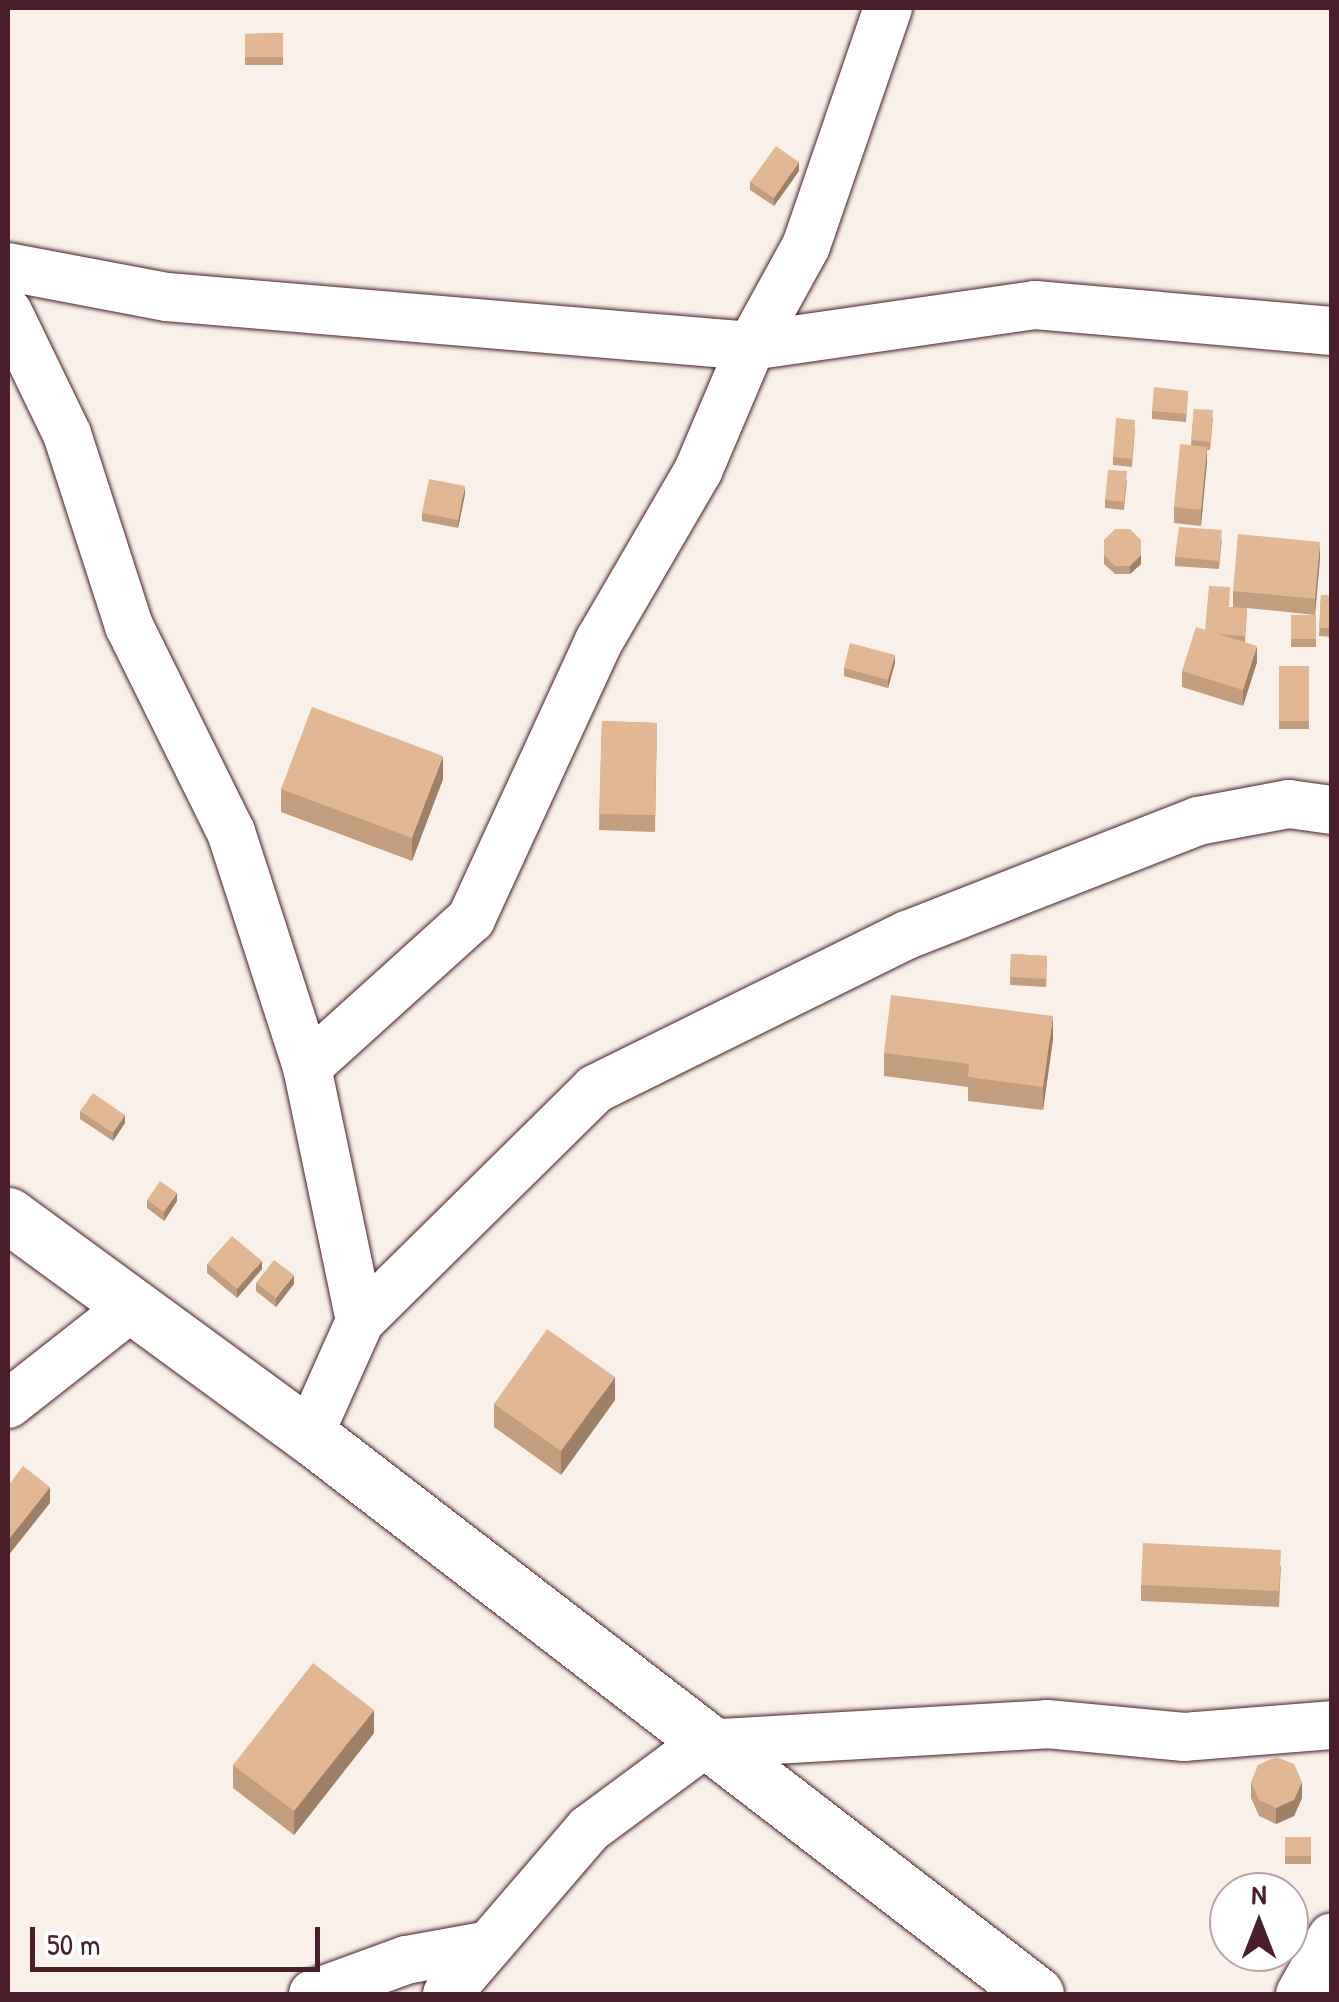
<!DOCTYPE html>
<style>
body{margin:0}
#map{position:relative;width:1339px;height:2002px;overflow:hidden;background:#f9f1e9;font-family:"Patrick Hand",sans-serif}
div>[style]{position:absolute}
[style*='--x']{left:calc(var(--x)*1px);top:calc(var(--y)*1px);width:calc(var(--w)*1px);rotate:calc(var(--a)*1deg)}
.roads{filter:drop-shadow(0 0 2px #4a1f2b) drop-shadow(0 0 2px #4a1f2b)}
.street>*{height:48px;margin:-24px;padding:0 24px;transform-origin:24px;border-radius:24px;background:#fff}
.secondary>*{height:55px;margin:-27.5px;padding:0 27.5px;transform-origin:27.5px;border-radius:27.5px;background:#fff}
.wall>*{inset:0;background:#c29d7e}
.shaded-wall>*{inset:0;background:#9e8067}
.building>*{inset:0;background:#e2b793}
span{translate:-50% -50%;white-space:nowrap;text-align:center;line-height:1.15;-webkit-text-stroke:8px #fff;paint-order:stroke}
.frame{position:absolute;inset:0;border:10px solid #4a1f2b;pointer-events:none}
.north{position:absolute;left:1209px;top:1872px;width:100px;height:100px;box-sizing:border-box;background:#fff;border:2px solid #b7a5aa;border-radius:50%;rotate:0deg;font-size:28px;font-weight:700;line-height:40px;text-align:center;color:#4a1f2b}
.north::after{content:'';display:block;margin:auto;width:35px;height:45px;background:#4a1f2b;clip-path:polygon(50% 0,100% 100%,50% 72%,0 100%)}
.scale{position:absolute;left:30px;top:1927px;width:290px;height:45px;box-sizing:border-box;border:5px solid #4a1f2b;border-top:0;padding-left:12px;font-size:30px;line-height:35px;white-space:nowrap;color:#4a1f2b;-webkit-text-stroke:8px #fff;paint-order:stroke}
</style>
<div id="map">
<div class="roads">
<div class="street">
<div style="--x:8;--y:267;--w:162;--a:10.7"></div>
<div style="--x:167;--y:297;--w:586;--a:4.8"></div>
<div style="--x:751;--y:346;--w:287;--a:-8.2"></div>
<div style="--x:1035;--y:305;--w:298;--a:5"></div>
<div style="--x:8;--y:312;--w:136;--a:64.2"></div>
<div style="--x:67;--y:434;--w:202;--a:72.1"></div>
<div style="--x:129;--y:626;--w:230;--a:63.7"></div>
<div style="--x:231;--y:832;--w:247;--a:72.1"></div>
<div style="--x:307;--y:1067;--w:259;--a:78.2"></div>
<div style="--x:307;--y:1067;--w:221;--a:-42.1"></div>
<div style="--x:471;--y:919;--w:306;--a:-65.3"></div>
<div style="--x:599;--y:641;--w:197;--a:-59.8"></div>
<div style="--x:698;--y:471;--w:136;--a:-67"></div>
<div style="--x:751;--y:346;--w:114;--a:-61.2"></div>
<div style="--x:806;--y:246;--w:252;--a:-71"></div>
<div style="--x:8;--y:1404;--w:155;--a:-38.2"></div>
<div style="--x:309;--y:1435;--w:125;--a:-65.9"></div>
<div style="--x:360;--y:1321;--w:330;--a:-44.6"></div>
<div style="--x:595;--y:1089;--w:348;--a:-26.3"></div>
<div style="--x:907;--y:935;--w:313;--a:-21.4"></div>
<div style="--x:1198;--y:821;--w:93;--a:-10.6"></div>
<div style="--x:1289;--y:804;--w:43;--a:7.9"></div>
<div style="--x:313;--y:1994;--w:99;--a:-20.1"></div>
<div style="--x:406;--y:1960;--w:84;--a:-10.2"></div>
<div style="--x:447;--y:1994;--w:218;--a:-49.3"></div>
<div style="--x:589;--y:1829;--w:143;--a:-36.5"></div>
<div style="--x:704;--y:1744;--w:344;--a:-3.3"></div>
<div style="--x:1047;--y:1724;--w:138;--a:5.4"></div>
<div style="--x:1184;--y:1737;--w:148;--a:-4.6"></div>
<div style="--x:1300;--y:1994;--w:65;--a:-60.7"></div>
</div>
<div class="secondary">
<div style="--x:8;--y:1215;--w:373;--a:36.2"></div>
<div style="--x:309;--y:1435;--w:917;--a:37.56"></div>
</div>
</div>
<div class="wall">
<div style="clip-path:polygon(283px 33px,283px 65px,245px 65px,245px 34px)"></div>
<div style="clip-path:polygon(799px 171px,774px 206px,750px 190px,750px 182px)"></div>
<div style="clip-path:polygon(1188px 391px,1186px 422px,1152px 419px,1152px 411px)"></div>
<div style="clip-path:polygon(1194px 409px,1213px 418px,1210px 450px,1207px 450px,1201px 526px,1174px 523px,1174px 507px,1191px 445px)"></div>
<div style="clip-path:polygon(1135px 428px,1132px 467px,1113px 465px,1113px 457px)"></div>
<div style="clip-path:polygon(1127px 480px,1124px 510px,1105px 508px,1105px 500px)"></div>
<div style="clip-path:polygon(465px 494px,458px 528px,422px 521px,422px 513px)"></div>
<div style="clip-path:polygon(1222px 539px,1219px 569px,1175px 566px,1175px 557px)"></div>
<div style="clip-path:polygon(1104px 540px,1141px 540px,1141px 564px,1130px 574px,1115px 574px,1104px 564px)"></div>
<div style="clip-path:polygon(1320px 558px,1315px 615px,1247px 608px,1245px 642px,1257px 662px,1243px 706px,1182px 687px,1182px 671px,1205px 630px,1229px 607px,1233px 607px,1233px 591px)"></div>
<div style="clip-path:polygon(1321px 595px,1332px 596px,1332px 637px,1319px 636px)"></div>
<div style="clip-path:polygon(1291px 615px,1316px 615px,1316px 647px,1291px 647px)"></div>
<div style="clip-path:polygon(895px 663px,888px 688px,844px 676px,844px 668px)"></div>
<div style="clip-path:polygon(1279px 666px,1309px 666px,1309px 729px,1279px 729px)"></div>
<div style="clip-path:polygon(602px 721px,657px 723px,655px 832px,599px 830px)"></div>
<div style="clip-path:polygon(443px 779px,412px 861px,281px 812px,281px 789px)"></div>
<div style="clip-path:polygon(1011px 954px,1047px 956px,1046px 987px,1010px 985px)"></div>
<div style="clip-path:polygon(1053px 1039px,1043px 1110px,968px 1101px,968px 1087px,884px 1076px,884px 1053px)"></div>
<div style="clip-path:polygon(80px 1111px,125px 1123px,113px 1141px,80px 1119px)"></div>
<div style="clip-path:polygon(147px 1200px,177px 1201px,164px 1221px,147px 1208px)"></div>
<div style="clip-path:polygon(207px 1264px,262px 1269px,237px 1298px,207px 1273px)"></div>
<div style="clip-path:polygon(256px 1283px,294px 1284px,276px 1307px,256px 1291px)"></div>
<div style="clip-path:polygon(615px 1400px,561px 1475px,494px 1427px,494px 1404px)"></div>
<div style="clip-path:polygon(1281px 1566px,1279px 1607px,1141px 1601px,1141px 1585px)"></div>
<div style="clip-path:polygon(374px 1733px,294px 1835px,233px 1788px,233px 1765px)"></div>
<div style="clip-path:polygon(1251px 1782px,1302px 1798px,1294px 1816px,1276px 1824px,1259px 1816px,1251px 1798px)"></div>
<div style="clip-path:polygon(1285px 1837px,1311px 1837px,1311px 1864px,1285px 1864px)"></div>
</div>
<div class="shaded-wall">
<div style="clip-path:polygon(799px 162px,799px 171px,774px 206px,774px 198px)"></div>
<div style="clip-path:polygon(1207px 447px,1207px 463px,1201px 526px,1201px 510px)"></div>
<div style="clip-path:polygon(465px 486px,465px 494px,458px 528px,458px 520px)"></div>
<div style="clip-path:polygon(1320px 542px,1320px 558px,1315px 615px,1315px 599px)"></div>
<div style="clip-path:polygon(1141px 555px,1141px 564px,1130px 574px,1130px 566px)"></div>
<div style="clip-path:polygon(1257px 646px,1257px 662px,1243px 706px,1243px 690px)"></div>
<div style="clip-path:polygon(895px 655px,895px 663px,888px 688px,888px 680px)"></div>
<div style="clip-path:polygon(443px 756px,443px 779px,412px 861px,412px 838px)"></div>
<div style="clip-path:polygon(1053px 1016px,1053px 1039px,1043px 1110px,1043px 1087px)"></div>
<div style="clip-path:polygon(125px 1115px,125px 1123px,113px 1141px,113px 1133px)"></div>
<div style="clip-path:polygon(177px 1193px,177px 1201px,164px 1221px,164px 1212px)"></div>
<div style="clip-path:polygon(262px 1261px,262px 1269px,237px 1298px,237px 1289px)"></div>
<div style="clip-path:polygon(294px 1275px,294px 1284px,276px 1307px,276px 1298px)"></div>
<div style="clip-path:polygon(615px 1377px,615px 1400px,561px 1475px,561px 1451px)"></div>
<div style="clip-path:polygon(50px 1487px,50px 1503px,8px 1556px,8px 1540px)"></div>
<div style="clip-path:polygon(374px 1710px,374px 1733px,294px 1835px,294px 1811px)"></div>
<div style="clip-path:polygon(1302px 1782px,1302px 1798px,1294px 1816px,1276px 1824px,1276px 1808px)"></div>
</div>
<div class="building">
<div style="clip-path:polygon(283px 33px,283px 57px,245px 57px,245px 34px)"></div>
<div style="clip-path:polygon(776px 146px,799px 162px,774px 198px,750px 182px)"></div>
<div style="clip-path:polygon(1154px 387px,1188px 391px,1186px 414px,1152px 411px)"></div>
<div style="clip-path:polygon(1194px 409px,1213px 410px,1210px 442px,1191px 440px)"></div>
<div style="clip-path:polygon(1116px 418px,1135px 420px,1132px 459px,1113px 457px)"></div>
<div style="clip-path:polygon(1180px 444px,1207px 447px,1201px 510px,1174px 507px)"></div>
<div style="clip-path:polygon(1108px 470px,1127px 471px,1124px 502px,1105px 500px)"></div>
<div style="clip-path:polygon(429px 479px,465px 486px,458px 520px,422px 513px)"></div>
<div style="clip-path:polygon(1179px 527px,1222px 530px,1219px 561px,1175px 557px)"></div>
<div style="clip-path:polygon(1115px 529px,1130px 529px,1141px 540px,1141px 555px,1130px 566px,1115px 566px,1104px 555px,1104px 540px)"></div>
<div style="clip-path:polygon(1238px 534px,1320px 542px,1315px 599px,1233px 591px)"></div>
<div style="clip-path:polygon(1209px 586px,1230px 587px,1229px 607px,1247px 608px,1245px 636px,1217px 634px,1205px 630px)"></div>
<div style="clip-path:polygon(1321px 595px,1332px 596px,1332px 628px,1319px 628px)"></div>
<div style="clip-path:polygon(1291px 615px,1316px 615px,1316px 639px,1291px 639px)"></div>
<div style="clip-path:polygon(1196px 627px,1257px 646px,1243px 690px,1182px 671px)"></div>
<div style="clip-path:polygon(850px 643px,895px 655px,888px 680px,844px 668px)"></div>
<div style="clip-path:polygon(1279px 666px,1309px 666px,1309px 721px,1279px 721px)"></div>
<div style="clip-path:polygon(312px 707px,443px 756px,412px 838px,281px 789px)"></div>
<div style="clip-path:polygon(602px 721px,657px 723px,655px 815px,599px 814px)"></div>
<div style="clip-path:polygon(1011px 954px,1047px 956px,1046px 979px,1010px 977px)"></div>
<div style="clip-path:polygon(891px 995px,1053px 1016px,1043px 1087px,968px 1077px,969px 1064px,884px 1053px)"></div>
<div style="clip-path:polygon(93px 1093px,125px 1115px,113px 1133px,80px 1111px)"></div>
<div style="clip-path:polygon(160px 1181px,177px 1193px,164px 1212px,147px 1200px)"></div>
<div style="clip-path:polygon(232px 1236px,262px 1261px,237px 1289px,207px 1264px)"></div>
<div style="clip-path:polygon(274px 1260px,294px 1275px,276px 1298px,256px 1283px)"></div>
<div style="clip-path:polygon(547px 1329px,615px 1377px,561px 1451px,494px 1404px)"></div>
<div style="clip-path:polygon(23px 1466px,50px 1487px,8px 1540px,8px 1486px)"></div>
<div style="clip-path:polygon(1143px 1543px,1281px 1550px,1279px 1591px,1141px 1585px)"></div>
<div style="clip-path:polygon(313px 1663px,374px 1710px,294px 1811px,233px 1765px)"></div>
<div style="clip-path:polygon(1276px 1757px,1294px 1764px,1302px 1782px,1294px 1800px,1276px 1808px,1259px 1800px,1251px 1782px,1258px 1765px)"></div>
<div style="clip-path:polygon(1285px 1837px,1311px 1837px,1311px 1856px,1285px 1856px)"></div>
</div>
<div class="frame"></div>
<div class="north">N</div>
<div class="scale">50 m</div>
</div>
